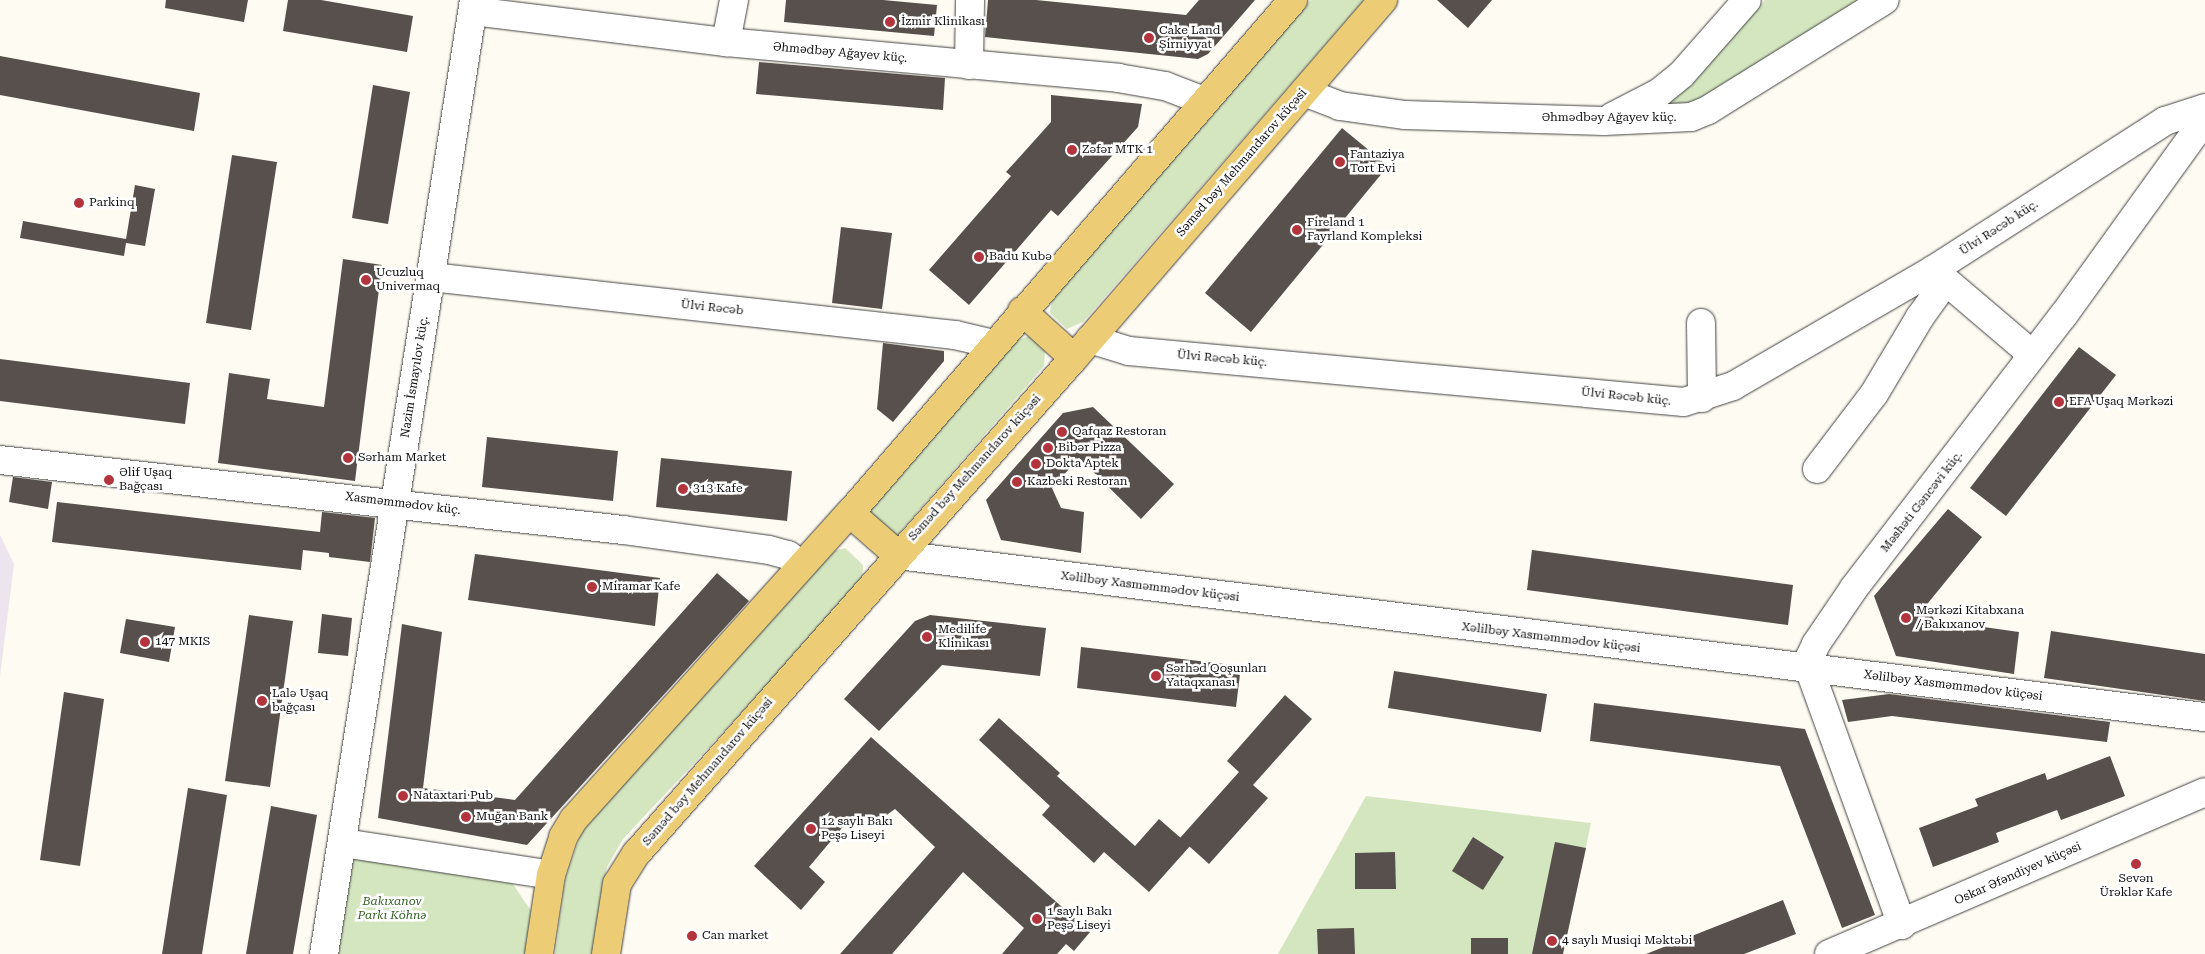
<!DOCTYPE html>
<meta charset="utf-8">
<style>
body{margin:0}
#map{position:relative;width:2205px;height:954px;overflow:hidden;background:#fefbf3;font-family:"Roboto Serif",serif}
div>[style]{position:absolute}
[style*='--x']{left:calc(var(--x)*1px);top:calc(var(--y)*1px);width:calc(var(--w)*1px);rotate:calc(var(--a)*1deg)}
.industrial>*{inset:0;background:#ece5ed}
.green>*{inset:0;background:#d4e6bf}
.building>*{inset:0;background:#57504c}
.roads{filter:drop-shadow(0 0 1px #424242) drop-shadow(0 0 1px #424242)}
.minor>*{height:28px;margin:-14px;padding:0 14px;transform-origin:14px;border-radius:14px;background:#fff}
.major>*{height:28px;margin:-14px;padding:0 14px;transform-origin:14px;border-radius:14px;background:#eccc75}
.dots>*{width:14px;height:14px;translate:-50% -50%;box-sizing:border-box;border:2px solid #fff;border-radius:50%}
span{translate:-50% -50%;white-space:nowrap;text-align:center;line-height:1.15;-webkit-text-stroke:5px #fff;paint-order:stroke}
.poi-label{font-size:12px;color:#0f0f0f}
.left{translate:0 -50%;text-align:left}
.street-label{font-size:12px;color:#0f0f0f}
.park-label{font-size:12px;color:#336125;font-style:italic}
</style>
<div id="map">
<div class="industrial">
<div style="clip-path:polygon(0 535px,14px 564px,0 676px)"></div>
</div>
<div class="green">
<div style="clip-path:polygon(1311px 0,1364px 0,1083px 322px,1067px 329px,1050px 313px,1052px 297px)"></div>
<div style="clip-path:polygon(1765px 0,1863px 0,1705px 97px,1674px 111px,1659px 104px,1686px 86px)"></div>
<div style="clip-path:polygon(1030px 336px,1045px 350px,1044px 366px,896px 537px,868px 513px,1017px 340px)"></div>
<div style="clip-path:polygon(845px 548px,863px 565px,862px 584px,623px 839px,607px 867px,592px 954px,555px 954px,565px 881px,581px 833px,826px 553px)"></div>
<div style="clip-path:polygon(1366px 796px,1591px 823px,1563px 954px,1278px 954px)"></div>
<div style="clip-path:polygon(354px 856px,510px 880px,534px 915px,529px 954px,337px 954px)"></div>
</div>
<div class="building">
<div style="clip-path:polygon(166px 0,248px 0,244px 22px,165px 8px)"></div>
<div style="clip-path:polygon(288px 0,321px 0,413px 16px,407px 52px,283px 31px)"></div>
<div style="clip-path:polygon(786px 0,883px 0,937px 5px,934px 36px,784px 22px)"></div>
<div style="clip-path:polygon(988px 0,1036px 0,1186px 15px,1199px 0,1255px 0,1208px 54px,1198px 59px,985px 37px)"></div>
<div style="clip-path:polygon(1437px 0,1492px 0,1468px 28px)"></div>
<div style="clip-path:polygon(0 56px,200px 93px,194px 131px,0 95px)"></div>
<div style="clip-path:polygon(759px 62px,945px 78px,943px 110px,756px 94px)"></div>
<div style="clip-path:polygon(373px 85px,410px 92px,388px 224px,352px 218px)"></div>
<div style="clip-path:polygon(1051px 95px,1142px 104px,1138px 127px,1058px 216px,1051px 210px,969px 305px,929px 270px,1011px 176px,1006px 172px,1051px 122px)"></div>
<div style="clip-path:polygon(1342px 128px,1388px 166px,1251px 332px,1205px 293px)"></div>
<div style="clip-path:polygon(232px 155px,277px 162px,251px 330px,206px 323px)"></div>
<div style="clip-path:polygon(135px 185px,155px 189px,145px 246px,126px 243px,124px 256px,20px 238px,23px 221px,126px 239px)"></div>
<div style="clip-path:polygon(841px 227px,892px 233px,882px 309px,832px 303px)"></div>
<div style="clip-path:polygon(343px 259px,382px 265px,355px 481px,218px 463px,229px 373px,270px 379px,267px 399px,324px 407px)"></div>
<div style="clip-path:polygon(883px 343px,944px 351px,944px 361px,893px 422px,877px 409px)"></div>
<div style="clip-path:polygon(2079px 347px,2116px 375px,2006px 516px,1970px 488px)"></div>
<div style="clip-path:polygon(0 359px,190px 383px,185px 424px,0 401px)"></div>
<div style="clip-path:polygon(1093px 407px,1174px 484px,1141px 519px,1079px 458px,1052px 488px,1061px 508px,1084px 512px,1081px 553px,1001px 540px,986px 500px,1063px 413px)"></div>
<div style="clip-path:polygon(487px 437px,618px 451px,613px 501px,482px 487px)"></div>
<div style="clip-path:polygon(661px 458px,792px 471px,787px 521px,656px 507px)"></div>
<div style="clip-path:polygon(13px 477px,52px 482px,48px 509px,9px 502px)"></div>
<div style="clip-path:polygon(57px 502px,320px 532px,322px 512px,375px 518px,370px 562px,329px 557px,329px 553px,303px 550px,301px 570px,52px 542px)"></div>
<div style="clip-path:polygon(1948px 509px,1982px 537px,1928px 603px,1934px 620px,2019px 632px,2014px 674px,1896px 656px,1874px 596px)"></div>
<div style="clip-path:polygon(1532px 550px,1793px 585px,1788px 625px,1527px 590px)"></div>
<div style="clip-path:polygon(475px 554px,660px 578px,655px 626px,468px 600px)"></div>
<div style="clip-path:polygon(717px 573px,749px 601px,527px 845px,378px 818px,402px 624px,442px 632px,423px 788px,515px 800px)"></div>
<div style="clip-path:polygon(322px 614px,352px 618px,348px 656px,318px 653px)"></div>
<div style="clip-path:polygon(249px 615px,293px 621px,270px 787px,225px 781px)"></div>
<div style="clip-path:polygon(930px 615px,1046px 628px,1040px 676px,942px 665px,879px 731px,844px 699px,915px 621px)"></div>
<div style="clip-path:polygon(126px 619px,175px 627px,169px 662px,120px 653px)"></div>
<div style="clip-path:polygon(2051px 631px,2205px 654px,2205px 701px,2044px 678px)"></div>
<div style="clip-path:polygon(1081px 647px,1241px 666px,1236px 707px,1077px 688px)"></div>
<div style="clip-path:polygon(1394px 671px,1547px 694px,1541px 732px,1388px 708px)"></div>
<div style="clip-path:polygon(64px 692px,104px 699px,80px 866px,40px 860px)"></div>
<div style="clip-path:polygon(1889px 694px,2110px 722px,2107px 742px,1892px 716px,1848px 722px,1842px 700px)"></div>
<div style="clip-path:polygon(1285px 695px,1312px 719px,1253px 785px,1268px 798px,1209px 864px,1180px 838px,1239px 772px,1227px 761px)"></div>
<div style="clip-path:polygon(1594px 703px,1805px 729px,1875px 915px,1842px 928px,1780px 766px,1590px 741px)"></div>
<div style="clip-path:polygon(999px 718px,1060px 773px,1057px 776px,1135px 846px,1159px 819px,1190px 846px,1149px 892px,1104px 852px,1094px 863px,1042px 815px,1050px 806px,979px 740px)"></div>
<div style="clip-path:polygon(871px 737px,1090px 932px,1074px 951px,1066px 944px,1057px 954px,1002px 954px,1024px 928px,963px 872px,892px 954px,840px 954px,935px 847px,895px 809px,881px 819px,868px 820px,852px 816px,809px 867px,825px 882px,801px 910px,754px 866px)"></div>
<div style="clip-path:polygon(2110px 756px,2125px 796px,2061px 820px,2057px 810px,1996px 833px,1999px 842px,1933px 867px,1919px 828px,1978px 806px,1975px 799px,2045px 773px,2047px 780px)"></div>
<div style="clip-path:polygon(188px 788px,227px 795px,202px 954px,162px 954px)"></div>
<div style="clip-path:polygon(271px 806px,317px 815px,293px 954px,246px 954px)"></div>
<div style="clip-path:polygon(1473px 837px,1504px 857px,1483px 890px,1452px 871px)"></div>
<div style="clip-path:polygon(1555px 842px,1586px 848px,1563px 954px,1532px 954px)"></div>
<div style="clip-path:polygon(1395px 852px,1396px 889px,1355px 889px,1355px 853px)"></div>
<div style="clip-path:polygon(1783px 900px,1796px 934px,1744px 954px,1646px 954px)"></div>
<div style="clip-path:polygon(1354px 928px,1355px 954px,1318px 954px,1317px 929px)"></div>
<div style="clip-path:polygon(1471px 938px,1508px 938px,1508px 954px,1471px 954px)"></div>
</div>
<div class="roads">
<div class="minor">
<div style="--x:473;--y:11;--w:255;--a:7"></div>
<div style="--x:726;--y:42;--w:394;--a:5.2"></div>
<div style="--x:1118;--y:78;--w:48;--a:9.7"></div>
<div style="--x:1165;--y:86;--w:42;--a:21"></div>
<div style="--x:726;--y:42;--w:43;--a:-79.2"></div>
<div style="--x:969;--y:65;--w:65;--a:-89.1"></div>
<div style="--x:1304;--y:92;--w:39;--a:21"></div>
<div style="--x:1340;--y:106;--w:66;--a:7.9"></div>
<div style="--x:1405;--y:115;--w:199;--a:1.7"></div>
<div style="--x:1604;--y:121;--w:87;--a:-2.6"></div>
<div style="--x:1691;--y:117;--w:18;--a:-22"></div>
<div style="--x:1708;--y:110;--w:208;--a:-31.9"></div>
<div style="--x:1612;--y:117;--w:54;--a:-27.5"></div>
<div style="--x:1660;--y:92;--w:28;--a:-39"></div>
<div style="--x:1682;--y:74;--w:98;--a:-48.7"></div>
<div style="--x:1933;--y:270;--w:131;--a:40.4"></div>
<div style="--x:431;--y:277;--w:527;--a:6.32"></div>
<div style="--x:955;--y:335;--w:39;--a:13"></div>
<div style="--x:1701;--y:323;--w:75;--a:89.2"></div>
<div style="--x:1090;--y:339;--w:41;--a:17.1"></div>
<div style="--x:1129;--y:351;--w:557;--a:5.25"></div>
<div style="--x:1684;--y:402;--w:52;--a:-18.1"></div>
<div style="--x:1733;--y:386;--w:231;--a:-30.1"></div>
<div style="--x:1933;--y:270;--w:276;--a:-32.7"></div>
<div style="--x:2165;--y:121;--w:42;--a:-18"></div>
<div style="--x:0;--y:460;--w:627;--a:6.41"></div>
<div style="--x:623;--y:530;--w:147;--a:7.8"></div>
<div style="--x:769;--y:550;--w:20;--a:15"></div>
<div style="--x:788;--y:555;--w:17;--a:36"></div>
<div style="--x:1817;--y:469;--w:94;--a:-52.8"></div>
<div style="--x:1874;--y:394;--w:90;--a:-59.1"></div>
<div style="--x:1920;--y:317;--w:44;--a:-54.2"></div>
<div style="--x:898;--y:555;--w:1317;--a:7.07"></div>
<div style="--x:343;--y:843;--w:210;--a:8.7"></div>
<div style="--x:1902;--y:925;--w:273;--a:-109.9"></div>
<div style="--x:1809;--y:668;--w:11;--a:-85"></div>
<div style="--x:1810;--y:657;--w:14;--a:-65"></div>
<div style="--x:1816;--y:644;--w:68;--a:-55.8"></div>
<div style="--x:1854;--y:588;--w:343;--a:-52.5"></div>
<div style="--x:2063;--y:316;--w:243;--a:-54.2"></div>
<div style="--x:324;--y:954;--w:966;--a:-81.06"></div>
<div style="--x:1829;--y:954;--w:409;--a:-23.3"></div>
</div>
<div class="major">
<div style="--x:1022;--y:311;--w:70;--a:42.1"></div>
<div style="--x:850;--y:513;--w:64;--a:41.2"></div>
<div style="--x:539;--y:954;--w:80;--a:-81.4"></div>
<div style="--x:551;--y:875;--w:40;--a:-72"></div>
<div style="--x:563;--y:837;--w:21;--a:-59"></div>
<div style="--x:574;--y:819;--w:412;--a:-48"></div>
<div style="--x:850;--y:513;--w:678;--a:-49.19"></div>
<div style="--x:606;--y:954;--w:71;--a:-81.1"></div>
<div style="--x:617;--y:884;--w:36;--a:-58"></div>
<div style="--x:636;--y:854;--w:662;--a:-48.55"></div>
<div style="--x:1074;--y:358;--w:473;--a:-49.2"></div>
</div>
</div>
<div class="dots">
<div style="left:890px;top:22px;background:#b3343c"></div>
<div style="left:1149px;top:38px;background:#b3343c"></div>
<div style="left:1072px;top:150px;background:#b3343c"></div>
<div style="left:1340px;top:162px;background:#b3343c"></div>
<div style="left:79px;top:203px;background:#b3343c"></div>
<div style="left:1297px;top:230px;background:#b3343c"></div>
<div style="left:979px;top:257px;background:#b3343c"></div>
<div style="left:366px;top:280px;background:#b3343c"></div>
<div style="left:2059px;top:402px;background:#b3343c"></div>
<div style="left:1062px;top:432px;background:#b3343c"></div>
<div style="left:1048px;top:448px;background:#b3343c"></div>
<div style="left:348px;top:458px;background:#b3343c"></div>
<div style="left:1036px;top:464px;background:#b3343c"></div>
<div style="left:109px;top:480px;background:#b3343c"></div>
<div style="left:1017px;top:482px;background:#b3343c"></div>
<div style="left:683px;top:489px;background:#b3343c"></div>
<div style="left:592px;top:587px;background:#b3343c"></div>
<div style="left:1906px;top:618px;background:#b3343c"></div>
<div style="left:927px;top:637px;background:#b3343c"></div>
<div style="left:145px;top:642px;background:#b3343c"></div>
<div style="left:1156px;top:676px;background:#b3343c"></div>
<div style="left:262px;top:701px;background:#b3343c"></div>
<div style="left:403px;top:796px;background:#b3343c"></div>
<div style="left:466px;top:817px;background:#b3343c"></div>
<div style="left:811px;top:829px;background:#b3343c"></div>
<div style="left:2136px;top:864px;background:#b3343c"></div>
<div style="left:1037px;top:919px;background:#b3343c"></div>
<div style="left:692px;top:936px;background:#b3343c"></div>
<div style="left:1552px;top:941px;background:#b3343c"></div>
</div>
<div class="poi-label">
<span class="left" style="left:901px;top:22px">İzmir Klinikası</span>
<span class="left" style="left:1159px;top:38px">Cake Land<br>Şirniyyat</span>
<span class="left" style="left:1082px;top:150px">Zəfər MTK 1</span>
<span class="left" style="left:1350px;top:162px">Fantaziya<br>Tort Evi</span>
<span class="left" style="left:89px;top:203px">Parkinq</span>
<span class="left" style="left:1307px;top:230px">Fireland 1<br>Fayrland Kompleksi</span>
<span class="left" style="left:989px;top:257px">Badu Kubə</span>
<span class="left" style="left:376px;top:280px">Ucuzluq<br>Univermaq</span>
<span class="left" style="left:2069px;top:402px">EFA Uşaq Mərkəzi</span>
<span class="left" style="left:1072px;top:432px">Qafqaz Restoran</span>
<span class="left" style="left:1058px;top:448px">Bibər Pizza</span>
<span class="left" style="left:358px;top:458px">Sərham Market</span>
<span class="left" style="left:1046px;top:464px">Dokta Aptek</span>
<span class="left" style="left:119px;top:480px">Əlif Uşaq<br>Bağçası</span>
<span class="left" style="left:1027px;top:482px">Kazbeki Restoran</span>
<span class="left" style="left:693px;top:489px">313 Kafe</span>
<span class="left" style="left:602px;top:587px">Miramar Kafe</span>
<span class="left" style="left:1916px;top:618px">Mərkəzi Kitabxana<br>/ Bakıxanov</span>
<span class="left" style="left:938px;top:637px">Medilife<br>Klinikası</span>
<span class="left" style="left:155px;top:642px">147 MKIS</span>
<span class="left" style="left:1166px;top:676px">Sərhəd Qoşunları<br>Yataqxanası</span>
<span class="left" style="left:272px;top:701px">Lalə Uşaq<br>bağçası</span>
<span class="left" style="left:413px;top:796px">Nataxtari Pub</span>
<span class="left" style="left:476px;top:817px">Muğan Bank</span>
<span class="left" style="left:821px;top:829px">12 saylı Bakı<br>Peşə Liseyi</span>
<span style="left:2136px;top:886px">Sevən<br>Ürəklər Kafe</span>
<span class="left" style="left:1047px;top:919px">1 saylı Bakı<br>Peşə Liseyi</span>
<span class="left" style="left:702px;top:936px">Can market</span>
<span class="left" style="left:1562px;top:941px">4 saylı Musiqi Məktəbi</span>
</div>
<div class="street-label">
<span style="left:840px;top:53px;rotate:5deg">Əhmədbəy Ağayev küç.</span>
<span style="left:1609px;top:118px">Əhmədbəy Ağayev küç.</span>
<span style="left:1242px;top:163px;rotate:-49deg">Səməd bəy Mehmandarov küçəsi</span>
<span style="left:1999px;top:228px;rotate:-33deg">Ülvi Rəcəb küç.</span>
<span style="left:712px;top:308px;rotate:6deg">Ülvi Rəcəb</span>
<span style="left:1222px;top:359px;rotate:5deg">Ülvi Rəcəb küç.</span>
<span style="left:415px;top:377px;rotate:-81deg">Nazim İsmayılov küç.</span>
<span style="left:1626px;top:397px;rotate:6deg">Ülvi Rəcəb küç.</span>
<span style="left:975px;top:468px;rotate:-48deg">Səməd bəy Mehmandarov küçəsi</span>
<span style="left:1922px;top:502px;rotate:-52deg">Məshəti Gəncəvi küç.</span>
<span style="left:403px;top:504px;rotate:7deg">Xasməmmədov küç.</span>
<span style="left:1150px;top:587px;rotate:7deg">Xəlilbəy Xasməmmədov küçəsi</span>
<span style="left:1551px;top:638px;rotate:7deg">Xəlilbəy Xasməmmədov küçəsi</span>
<span style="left:1953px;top:686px;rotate:7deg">Xəlilbəy Xasməmmədov küçəsi</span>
<span style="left:708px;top:772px;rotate:-49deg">Səməd bəy Mehmandarov küçəsi</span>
<span style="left:2018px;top:874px;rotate:-24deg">Oskar Əfəndiyev küçəsi</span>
</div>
<div class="park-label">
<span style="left:392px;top:909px">Bakıxanov<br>Parkı Köhnə</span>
</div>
</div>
